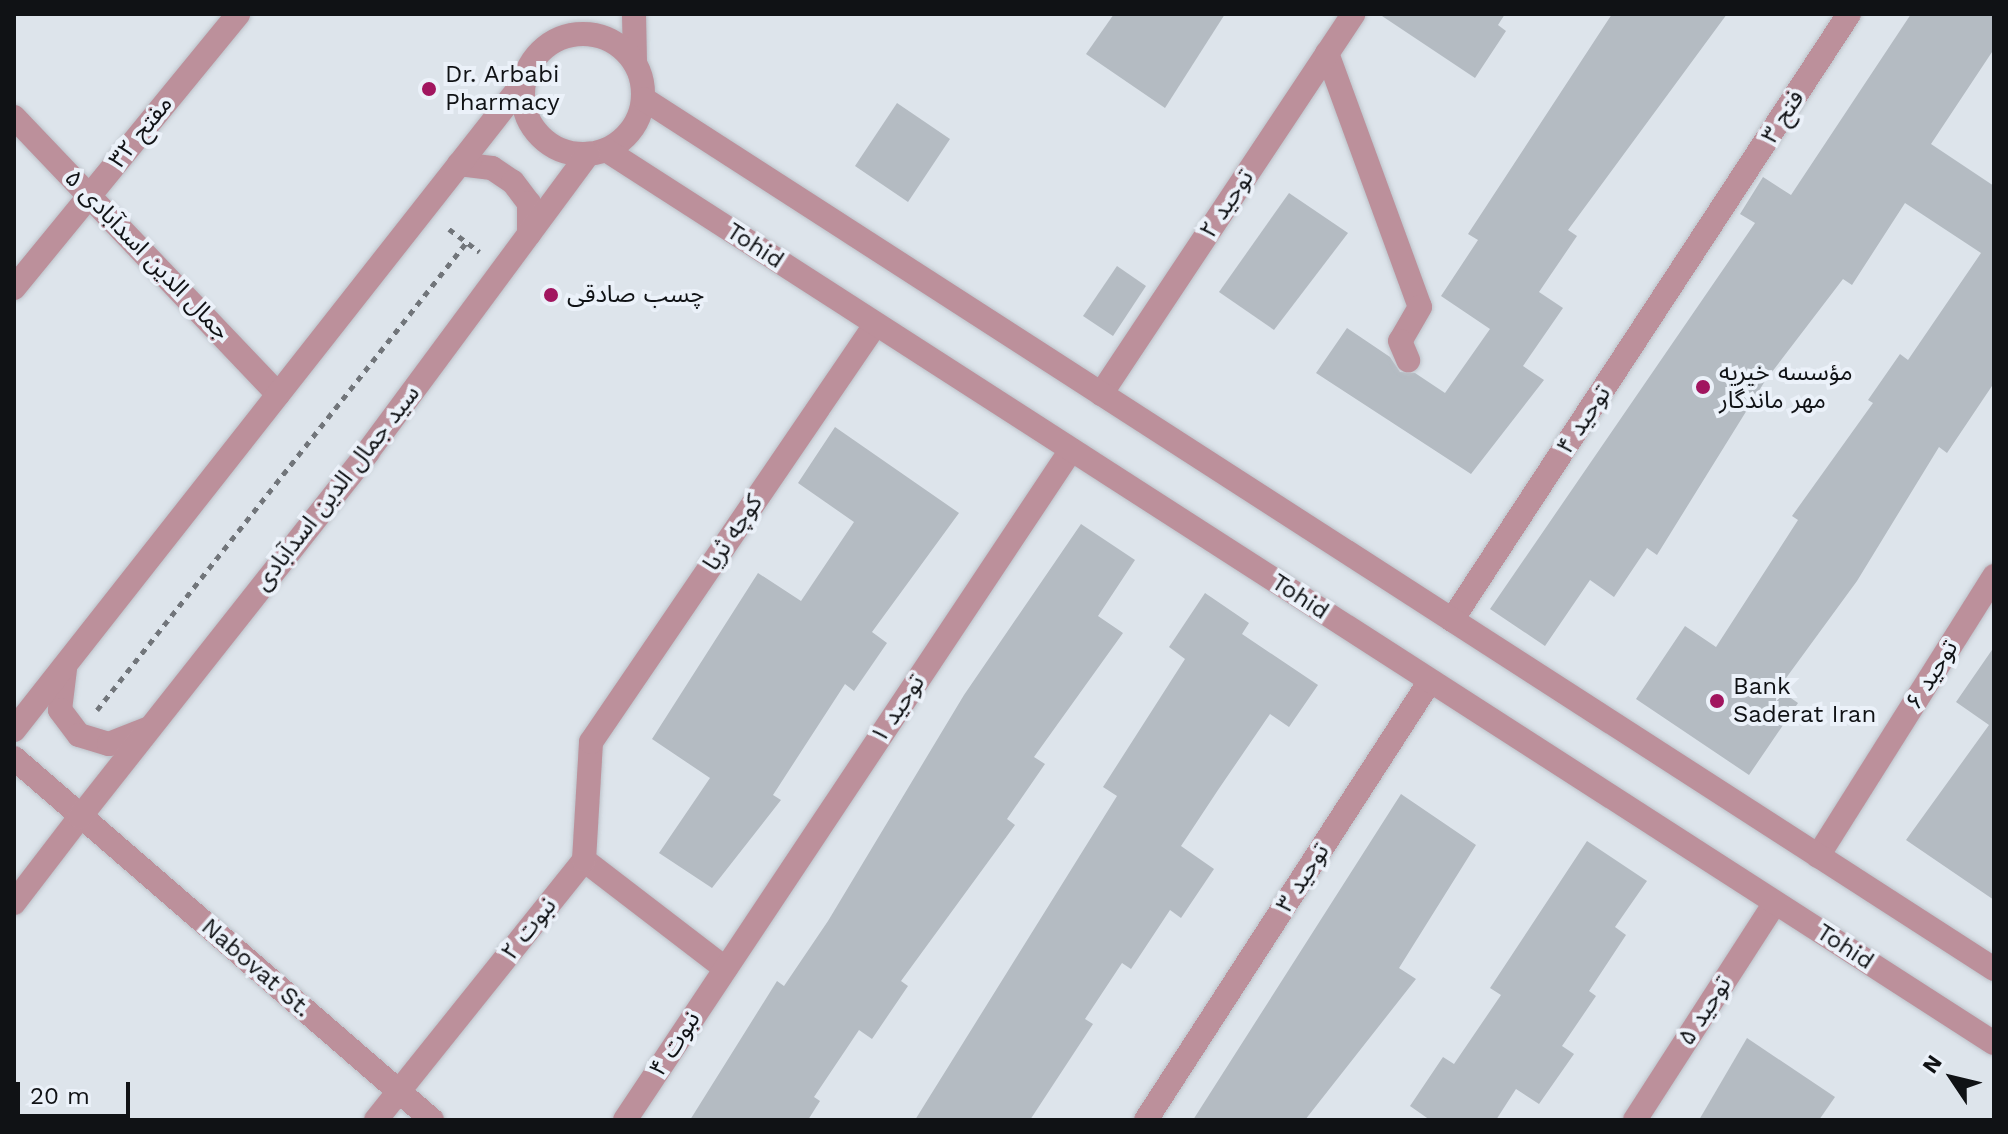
<!DOCTYPE html>
<meta charset="utf-8">
<style>
body{margin:0}
#map{position:relative;width:2008px;height:1134px;overflow:hidden;background:#dde4eb;font-family:"Work Sans","Noto Sans Arabic",sans-serif}
div>[style]{position:absolute}
[style*='--x']{left:calc(var(--x)*1px);top:calc(var(--y)*1px);width:calc(var(--w)*1px);rotate:calc(var(--a)*1deg)}
.building>*{inset:0;background:#b4bbc2}
.path>*{height:5px;margin-top:-2.5px;transform-origin:0;background:repeating-linear-gradient(90deg,#71757a 0 6px,transparent 0 12px)}
.roads{filter:drop-shadow(0 0 2px #bcc2c9) drop-shadow(0 0 2px #bcc2c9)}
.minor>*{height:24px;margin:-12px;padding:0 12px;transform-origin:12px;border-radius:12px;background:#bc909b}
.tertiary>*{height:24px;margin:-12px;padding:0 12px;transform-origin:12px;border-radius:12px;background:#bc909b}
.tertiary>.ring{margin:-12px;padding:0;box-sizing:content-box;background:none;border:24px solid #bc909b;border-radius:50%}
.dots>*{width:22px;height:22px;translate:-50% -50%;box-sizing:border-box;border:4px solid #ebf1f9;border-radius:50%}
span{translate:-50% -50%;white-space:nowrap;text-align:center;line-height:1.15;-webkit-text-stroke:8px #ebf1f9;paint-order:stroke}
.poi-label{font-size:24px;color:#101215}
.left{translate:0 -50%;text-align:left}
.street-label{font-size:24px;color:#101215}
.frame{position:absolute;inset:0;border:16px solid #101215;pointer-events:none}
.north{position:absolute;left:1912px;top:1038px;width:80px;height:80px;-webkit-text-stroke:6px #ebf1f9;paint-order:stroke;rotate:305deg;font-size:22px;font-weight:700;line-height:32px;text-align:center;color:#101215}
.north::after{content:'';display:block;margin:auto;width:28px;height:36px;background:#101215;clip-path:polygon(50% 0,100% 100%,50% 72%,0 100%)}
.scale{position:absolute;left:16px;top:1082px;width:114px;height:36px;box-sizing:border-box;border:4px solid #101215;border-top:0;padding-left:10px;font-size:24px;line-height:28px;white-space:nowrap;color:#101215;-webkit-text-stroke:6px #ebf1f9;paint-order:stroke}
</style>
<div id="map">
<div class="building">
<div style="clip-path:polygon(1114px 14px,1225px 14px,1165px 108px,1086px 54px)"></div>
<div style="clip-path:polygon(1379px 14px,1505px 14px,1498px 25px,1506px 31px,1475px 78px)"></div>
<div style="clip-path:polygon(1612px 14px,1727px 14px,1568px 230px,1577px 236px,1539px 292px,1563px 308px,1523px 366px,1544px 380px,1471px 474px,1316px 373px,1347px 328px,1390px 357px,1400px 372px,1415px 373px,1445px 393px,1490px 329px,1441px 296px,1478px 240px,1468px 234px)"></div>
<div style="clip-path:polygon(1911px 14px,1994px 14px,1994px 49px,1931px 144px,1994px 186px,1994px 383px,1947px 453px,1939px 447px,1857px 581px,1778px 689px,1798px 703px,1749px 775px,1636px 699px,1685px 626px,1716px 647px,1798px 520px,1792px 516px,1873px 403px,1868px 400px,1900px 354px,1908px 360px,1981px 253px,1905px 203px,1852px 285px,1843px 279px,1765px 381px,1657px 555px,1647px 548px,1614px 597px,1590px 580px,1545px 646px,1490px 609px,1755px 223px,1740px 214px,1763px 177px,1791px 195px)"></div>
<div style="clip-path:polygon(897px 103px,950px 139px,908px 202px,855px 166px)"></div>
<div style="clip-path:polygon(1289px 193px,1348px 233px,1274px 330px,1219px 292px)"></div>
<div style="clip-path:polygon(1117px 266px,1146px 286px,1113px 336px,1083px 316px)"></div>
<div style="clip-path:polygon(835px 427px,959px 513px,872px 632px,887px 643px,854px 691px,845px 684px,773px 795px,781px 800px,712px 888px,659px 853px,710px 778px,652px 739px,758px 573px,801px 601px,854px 522px,798px 483px)"></div>
<div style="clip-path:polygon(1081px 524px,1135px 560px,1098px 616px,1123px 633px,1034px 757px,1045px 764px,1007px 819px,1015px 825px,901px 981px,908px 986px,872px 1039px,859px 1030px,814px 1097px,820px 1101px,808px 1120px,690px 1120px,777px 981px,784px 986px,828px 921px,964px 695px)"></div>
<div style="clip-path:polygon(1205px 593px,1249px 623px,1242px 634px,1318px 685px,1289px 727px,1270px 714px,1218px 790px,1181px 846px,1214px 869px,1181px 918px,1170px 910px,1131px 969px,1122px 963px,1085px 1019px,1093px 1024px,1030px 1120px,915px 1120px,1117px 796px,1103px 787px,1185px 659px,1169px 647px)"></div>
<div style="clip-path:polygon(1994px 647px,1994px 900px,1906px 840px,1989px 725px,1956px 702px)"></div>
<div style="clip-path:polygon(1401px 794px,1476px 845px,1399px 968px,1416px 979px,1305px 1120px,1193px 1120px)"></div>
<div style="clip-path:polygon(1587px 841px,1647px 881px,1615px 927px,1626px 935px,1589px 991px,1596px 996px,1562px 1046px,1574px 1054px,1539px 1104px,1516px 1089px,1496px 1120px,1430px 1120px,1410px 1106px,1443px 1057px,1454px 1064px,1501px 995px,1490px 988px)"></div>
<div style="clip-path:polygon(1747px 1038px,1835px 1097px,1819px 1120px,1699px 1120px)"></div>
</div>
<div class="path">
<div style="--x:449;--y:229;--w:38;--a:37"></div>
<div style="--x:97;--y:710;--w:595;--a:-51.69"></div>
</div>
<div class="roads">
<div class="minor">
<div style="--x:1327;--y:53;--w:270;--a:69.9"></div>
<div style="--x:1420;--y:307;--w:39;--a:120"></div>
<div style="--x:1400;--y:341;--w:21;--a:67"></div>
<div style="--x:14;--y:117;--w:383;--a:46.4"></div>
<div style="--x:14;--y:288;--w:354;--a:-50.7"></div>
<div style="--x:1101;--y:394;--w:456;--a:-56.4"></div>
<div style="--x:1452;--y:620;--w:724;--a:-56.77"></div>
<div style="--x:1818;--y:856;--w:331;--a:-57.8"></div>
<div style="--x:584;--y:860;--w:178;--a:37.5"></div>
<div style="--x:14;--y:903;--w:108;--a:-52.5"></div>
<div style="--x:376;--y:1120;--w:333;--a:-51.3"></div>
<div style="--x:584;--y:860;--w:118;--a:-86.6"></div>
<div style="--x:591;--y:742;--w:505;--a:-55.74"></div>
<div style="--x:625;--y:1120;--w:805;--a:-56.35"></div>
<div style="--x:1146;--y:1120;--w:523;--a:-57.1"></div>
<div style="--x:1635;--y:1120;--w:258;--a:-57.2"></div>
</div>
<div class="tertiary">
<div style="--x:634;--y:14;--w:49;--a:88.8"></div>
<div class="ring" style="left:523px;top:34px;width:96px;height:96px"></div>
<div style="--x:644;--y:99;--w:1606;--a:32.8"></div>
<div style="--x:606;--y:150;--w:1650;--a:32.76"></div>
<div style="--x:459;--y:164;--w:33;--a:7"></div>
<div style="--x:492;--y:168;--w:25;--a:34"></div>
<div style="--x:513;--y:182;--w:26;--a:53"></div>
<div style="--x:529;--y:203;--w:31;--a:90"></div>
<div style="--x:65;--y:669;--w:41;--a:97"></div>
<div style="--x:60;--y:710;--w:31;--a:53"></div>
<div style="--x:79;--y:735;--w:31;--a:17"></div>
<div style="--x:109;--y:744;--w:41;--a:-21.5"></div>
<div style="--x:14;--y:730;--w:825;--a:-51.8"></div>
<div style="--x:14;--y:758;--w:553;--a:40.89"></div>
<div style="--x:80;--y:817;--w:464;--a:-51.7"></div>
<div style="--x:367;--y:453;--w:372;--a:-53.5"></div>
</div>
</div>
<div class="dots">
<div style="left:429px;top:89px;background:#a1155f"></div>
<div style="left:551px;top:295px;background:#a1155f"></div>
<div style="left:1703px;top:387px;background:#a1155f"></div>
<div style="left:1717px;top:701px;background:#a1155f"></div>
</div>
<div class="poi-label">
<span class="left" style="left:445px;top:89px">Dr. Arbabi<br>Pharmacy</span>
<span class="left" style="left:567px;top:295px">چسب صادقی</span>
<span class="left" style="left:1719px;top:387px">مؤسسه خیریه<br>مهر ماندگار</span>
<span class="left" style="left:1733px;top:701px">Bank<br>Saderat Iran</span>
</div>
<div class="street-label">
<span style="left:1783px;top:117px;rotate:-57deg">فتح ۳</span>
<span style="left:141px;top:132px;rotate:-51deg">مفتح ۳۲</span>
<span style="left:1227px;top:204px;rotate:-56deg">توحید ۲</span>
<span style="left:755px;top:246px;rotate:33deg">Tohid</span>
<span style="left:147px;top:255px;rotate:46deg">جمال الدین اسدآبادی ۵</span>
<span style="left:1584px;top:420px;rotate:-56deg">توحید ۴</span>
<span style="left:337px;top:488px;rotate:-52deg">سید جمال الدین اسدآبادی</span>
<span style="left:733px;top:533px;rotate:-56deg">کوچه ثریا</span>
<span style="left:1300px;top:597px;rotate:33deg">Tohid</span>
<span style="left:1932px;top:675px;rotate:-58deg">توحید ۶</span>
<span style="left:898px;top:709px;rotate:-56deg">توحید ۱</span>
<span style="left:1303px;top:878px;rotate:-57deg">توحید ۳</span>
<span style="left:529px;top:929px;rotate:-51deg">نبوت ۲</span>
<span style="left:1845px;top:947px;rotate:33deg">Tohid</span>
<span style="left:256px;top:968px;rotate:41deg">Nabovat St.</span>
<span style="left:1705px;top:1011px;rotate:-57deg">توحید ۵</span>
<span style="left:675px;top:1044px;rotate:-57deg">نبوت ۴</span>
</div>
<div class="frame"></div>
<div class="north">N</div>
<div class="scale">20 m</div>
</div>
